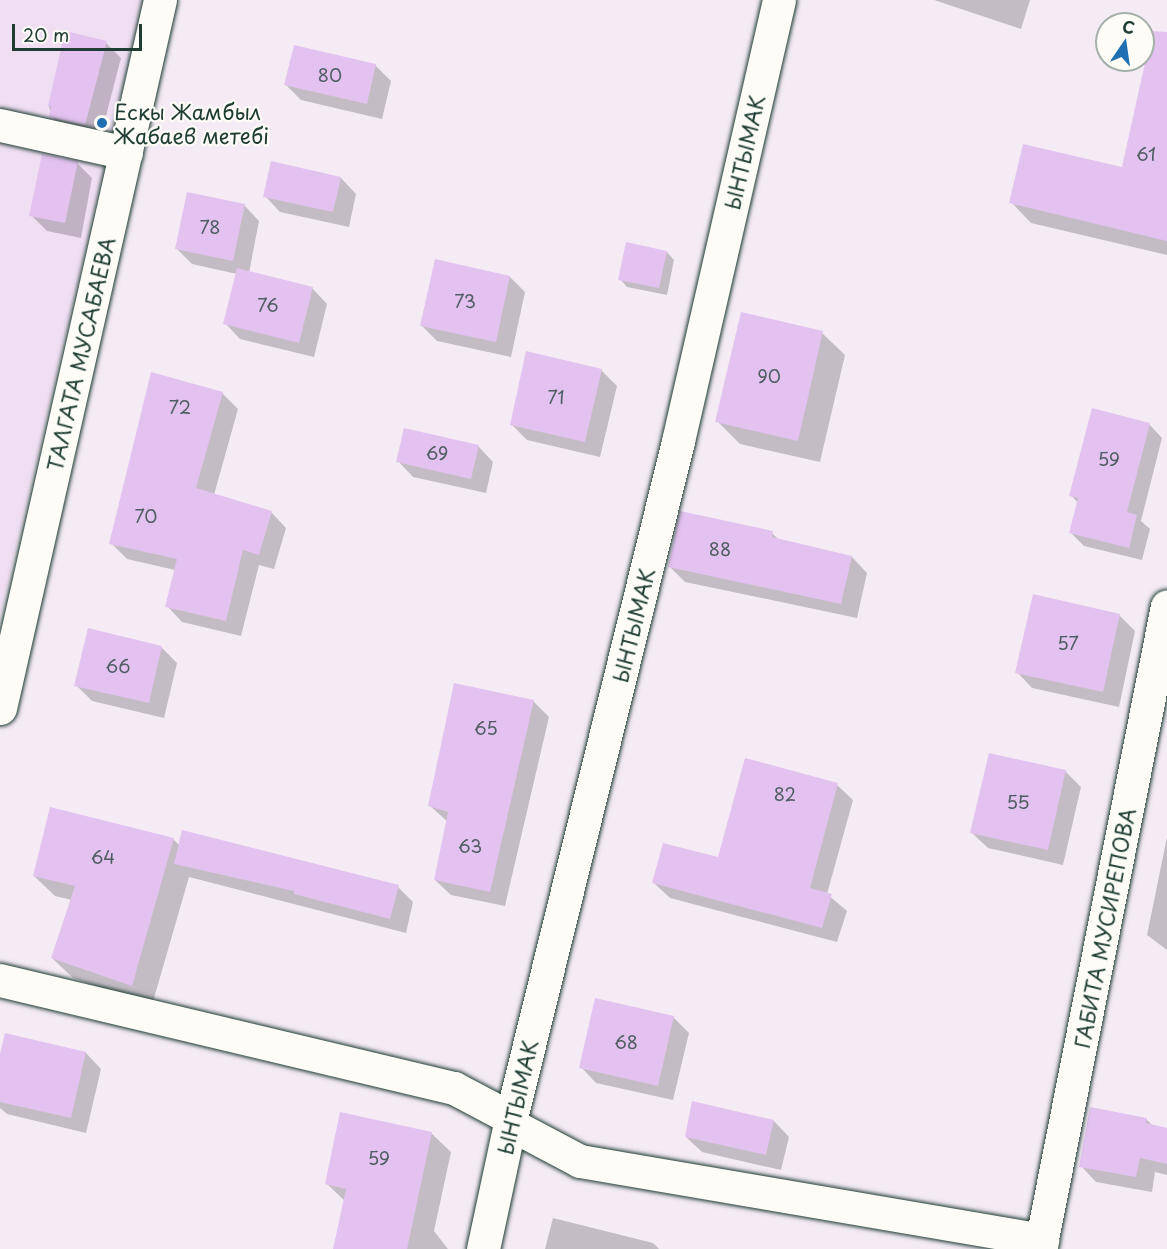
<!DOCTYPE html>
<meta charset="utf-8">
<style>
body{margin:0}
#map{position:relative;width:1167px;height:1249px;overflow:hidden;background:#f5ebf5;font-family:"Playpen Sans",sans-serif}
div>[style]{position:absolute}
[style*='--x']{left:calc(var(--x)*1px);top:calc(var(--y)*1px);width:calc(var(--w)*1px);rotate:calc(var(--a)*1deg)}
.built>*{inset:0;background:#f0dff3}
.shadow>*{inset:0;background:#0003}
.building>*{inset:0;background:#e3c2ef}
.roads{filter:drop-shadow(0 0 2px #1f3d34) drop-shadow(0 0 2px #1f3d34)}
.street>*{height:33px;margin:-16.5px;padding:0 16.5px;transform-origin:16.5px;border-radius:16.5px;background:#fdfcf7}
.dots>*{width:16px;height:16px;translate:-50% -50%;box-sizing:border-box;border:3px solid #fdfcf7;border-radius:50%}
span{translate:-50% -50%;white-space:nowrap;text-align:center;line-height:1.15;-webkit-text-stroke:4.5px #fdfcf7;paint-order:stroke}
.number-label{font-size:18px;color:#505e63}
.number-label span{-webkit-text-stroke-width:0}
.poi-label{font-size:21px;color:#1f3d34}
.left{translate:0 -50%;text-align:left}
.street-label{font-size:21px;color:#1f3d34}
.north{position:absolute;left:1095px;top:12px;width:60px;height:60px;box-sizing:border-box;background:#fdfcf7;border:2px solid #a4b0a9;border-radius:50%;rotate:13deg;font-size:16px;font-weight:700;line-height:24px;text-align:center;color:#1f3d34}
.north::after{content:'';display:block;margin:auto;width:21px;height:27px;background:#1f6fb2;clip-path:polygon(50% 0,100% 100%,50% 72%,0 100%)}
.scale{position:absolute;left:12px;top:24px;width:130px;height:27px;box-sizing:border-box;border:3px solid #1f3d34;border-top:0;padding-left:8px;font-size:18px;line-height:21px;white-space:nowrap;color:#1f3d34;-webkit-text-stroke:4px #fdfcf7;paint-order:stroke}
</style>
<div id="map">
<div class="built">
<div style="clip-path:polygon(0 0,143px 0,0 617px)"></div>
</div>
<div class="shadow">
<div style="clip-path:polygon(934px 0,1030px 0,1021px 29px)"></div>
<div style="clip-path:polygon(106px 43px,121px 58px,100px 139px,67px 132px,51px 116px,49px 105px)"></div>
<div style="clip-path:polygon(375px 65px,391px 81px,382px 119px,301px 100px,286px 85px)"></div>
<div style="clip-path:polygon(1167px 82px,1167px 255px,1031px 223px,1011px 202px,1123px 169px)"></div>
<div style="clip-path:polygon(77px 163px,92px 178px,81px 238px,47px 231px,31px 215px)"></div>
<div style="clip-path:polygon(272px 163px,341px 178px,356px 194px,349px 227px,280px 212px,265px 196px)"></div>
<div style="clip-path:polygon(244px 205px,259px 221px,249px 273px,312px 288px,327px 304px,314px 357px,240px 339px,225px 323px,237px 274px,192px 264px,177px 249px)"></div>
<div style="clip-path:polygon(667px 252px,674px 260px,667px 295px,627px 287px,620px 279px)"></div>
<div style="clip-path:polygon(510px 277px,525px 292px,511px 357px,437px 341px,422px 326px)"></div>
<div style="clip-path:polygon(822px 333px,845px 355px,820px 462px,740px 444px,717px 421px)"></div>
<div style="clip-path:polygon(601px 370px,617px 386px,600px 457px,527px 440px,511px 424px)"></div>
<div style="clip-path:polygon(222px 393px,238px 409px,214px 495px,271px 512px,286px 528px,274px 569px,259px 565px,241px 636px,182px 622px,167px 606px,175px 570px,127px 559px,111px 543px)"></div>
<div style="clip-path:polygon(1149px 424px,1162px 438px,1141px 521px,1150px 529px,1142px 560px,1084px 546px,1071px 533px,1078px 503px,1071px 495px)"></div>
<div style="clip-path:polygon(478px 446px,493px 462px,486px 493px,413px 477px,398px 461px)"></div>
<div style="clip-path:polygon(772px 533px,780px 541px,852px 557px,867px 573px,857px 618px,685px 582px,669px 566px)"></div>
<div style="clip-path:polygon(1119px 615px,1135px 631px,1119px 707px,1032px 688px,1017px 672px)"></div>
<div style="clip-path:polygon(161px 647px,177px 663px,164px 718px,92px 701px,76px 685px)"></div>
<div style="clip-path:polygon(533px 701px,549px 717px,505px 906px,451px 895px,435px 880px,448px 822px,430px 806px)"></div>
<div style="clip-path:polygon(1065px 771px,1081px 787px,1063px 865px,988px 848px,972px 833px)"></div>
<div style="clip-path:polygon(837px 785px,853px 800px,827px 894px,847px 911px,837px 942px,670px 898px,654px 883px,719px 859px)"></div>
<div style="clip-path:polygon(1167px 837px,1167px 950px,1147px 935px)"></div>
<div style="clip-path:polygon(173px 839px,180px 846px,398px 887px,413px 902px,406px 933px,189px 877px,152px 1005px,73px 978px,52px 958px,72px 900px,55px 896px,34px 876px)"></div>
<div style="clip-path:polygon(673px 1017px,689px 1033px,673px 1100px,596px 1083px,581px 1067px)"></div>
<div style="clip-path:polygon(86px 1053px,101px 1069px,86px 1133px,7px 1114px,0 1108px,0 1061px)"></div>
<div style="clip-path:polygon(693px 1103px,774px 1121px,789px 1137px,781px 1170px,702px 1152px,686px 1137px)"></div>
<div style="clip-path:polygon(1146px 1119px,1154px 1127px,1167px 1130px,1167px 1175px,1155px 1172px,1152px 1192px,1096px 1182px,1081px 1166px)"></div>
<div style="clip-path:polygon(431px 1133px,451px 1152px,434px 1231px,448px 1249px,334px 1249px,345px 1201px,327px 1184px)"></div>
<div style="clip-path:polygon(553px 1218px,653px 1243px,659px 1249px,545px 1249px)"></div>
</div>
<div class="building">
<div style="clip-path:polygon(65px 31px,107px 41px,85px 125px,49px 117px,51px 106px,48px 106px)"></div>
<div style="clip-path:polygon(1152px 31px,1167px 32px,1167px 241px,1009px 203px,1023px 144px,1122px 167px)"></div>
<div style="clip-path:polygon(294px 45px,376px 64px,367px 104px,284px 85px)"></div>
<div style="clip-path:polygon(42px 154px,78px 161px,65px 223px,29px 216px)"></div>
<div style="clip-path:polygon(271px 161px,341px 177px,333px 212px,263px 197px)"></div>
<div style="clip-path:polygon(187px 192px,245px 204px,233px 261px,175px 249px)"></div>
<div style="clip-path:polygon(626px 242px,667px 251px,659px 288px,618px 280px)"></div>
<div style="clip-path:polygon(435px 259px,510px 276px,496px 342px,420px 326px)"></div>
<div style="clip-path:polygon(237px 268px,313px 287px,299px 343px,223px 324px)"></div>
<div style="clip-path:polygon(741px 312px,823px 331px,798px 441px,715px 422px)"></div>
<div style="clip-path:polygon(526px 351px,602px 369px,585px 442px,510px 425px)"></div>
<div style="clip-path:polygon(151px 372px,223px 392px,196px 488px,272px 511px,259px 555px,243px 550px,226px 621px,165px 607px,177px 559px,109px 544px)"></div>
<div style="clip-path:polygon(1092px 408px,1150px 423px,1127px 512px,1137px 515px,1129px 548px,1069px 533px,1078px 498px,1069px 496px)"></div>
<div style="clip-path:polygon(404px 428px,479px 445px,471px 479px,396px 462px)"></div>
<div style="clip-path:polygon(680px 511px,773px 531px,772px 537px,852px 556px,841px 604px,668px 567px)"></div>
<div style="clip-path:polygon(1033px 594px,1120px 614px,1103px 692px,1015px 673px)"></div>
<div style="clip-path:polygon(88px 628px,162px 646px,149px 703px,74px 686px)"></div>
<div style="clip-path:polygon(454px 683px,534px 700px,490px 892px,434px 880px,448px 812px,428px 806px)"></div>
<div style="clip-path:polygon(989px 753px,1066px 770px,1048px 850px,970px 833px)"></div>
<div style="clip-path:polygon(745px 758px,838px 783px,810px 888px,832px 894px,822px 928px,652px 883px,663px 843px,718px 857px)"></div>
<div style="clip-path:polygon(50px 807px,174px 838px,132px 986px,51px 958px,75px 886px,33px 876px)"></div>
<div style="clip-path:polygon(182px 830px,399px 885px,390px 919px,294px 894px,294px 891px,174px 864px)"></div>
<div style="clip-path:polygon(595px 998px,674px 1016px,658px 1086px,579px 1068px)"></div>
<div style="clip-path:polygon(5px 1033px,86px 1052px,71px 1118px,0 1102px,0 1054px)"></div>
<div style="clip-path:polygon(692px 1101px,774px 1120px,766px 1155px,685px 1137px)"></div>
<div style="clip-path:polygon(1090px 1107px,1147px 1118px,1146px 1123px,1167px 1128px,1167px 1164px,1140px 1158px,1136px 1177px,1079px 1167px)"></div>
<div style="clip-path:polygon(340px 1112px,432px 1132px,407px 1249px,333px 1249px,346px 1189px,325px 1184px)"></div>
</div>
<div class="roads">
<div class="street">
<div style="--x:0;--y:125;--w:129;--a:12.5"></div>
<div style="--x:0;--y:708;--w:726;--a:-77.27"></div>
<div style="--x:0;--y:980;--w:467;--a:13.4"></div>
<div style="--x:454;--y:1088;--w:64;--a:27.8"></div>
<div style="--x:510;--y:1124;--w:79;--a:27.9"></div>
<div style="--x:580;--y:1161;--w:469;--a:9.7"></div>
<div style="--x:483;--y:1249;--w:134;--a:-77.9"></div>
<div style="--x:511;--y:1118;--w:697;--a:-76.14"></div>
<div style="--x:678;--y:441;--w:452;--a:-77.1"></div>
<div style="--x:1040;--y:1249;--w:655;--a:-78.83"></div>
</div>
</div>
<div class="dots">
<div style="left:102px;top:123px;background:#1f6fb2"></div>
</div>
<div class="number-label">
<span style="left:330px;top:75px">80</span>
<span style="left:1146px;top:154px">61</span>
<span style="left:210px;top:227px">78</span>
<span style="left:465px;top:301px">73</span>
<span style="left:268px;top:305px">76</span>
<span style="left:769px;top:376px">90</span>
<span style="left:556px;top:397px">71</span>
<span style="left:180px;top:407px">72</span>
<span style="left:437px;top:453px">69</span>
<span style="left:1109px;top:459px">59</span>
<span style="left:146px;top:516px">70</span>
<span style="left:720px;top:549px">88</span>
<span style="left:1068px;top:643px">57</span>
<span style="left:118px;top:666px">66</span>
<span style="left:486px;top:728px">65</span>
<span style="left:785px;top:794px">82</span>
<span style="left:1018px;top:802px">55</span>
<span style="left:470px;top:846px">63</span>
<span style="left:103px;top:857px">64</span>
<span style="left:626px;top:1042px">68</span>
<span style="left:379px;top:1158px">59</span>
</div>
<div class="poi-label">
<span class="left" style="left:114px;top:123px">Ескы Жамбыл<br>Жабаев метебі</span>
</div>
<div class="street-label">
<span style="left:744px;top:152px;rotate:-77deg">ЫНТЫМАК</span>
<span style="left:80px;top:354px;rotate:-77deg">ТАЛГАТА МУСАБАЕВА</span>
<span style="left:633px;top:625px;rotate:-76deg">ЫНТЫМАК</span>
<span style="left:1104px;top:928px;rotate:-79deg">ГАБИТА МУСИРЕПОВА</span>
<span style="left:517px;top:1097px;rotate:-77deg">ЫНТЫМАК</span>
</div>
<div class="north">С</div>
<div class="scale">20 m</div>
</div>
